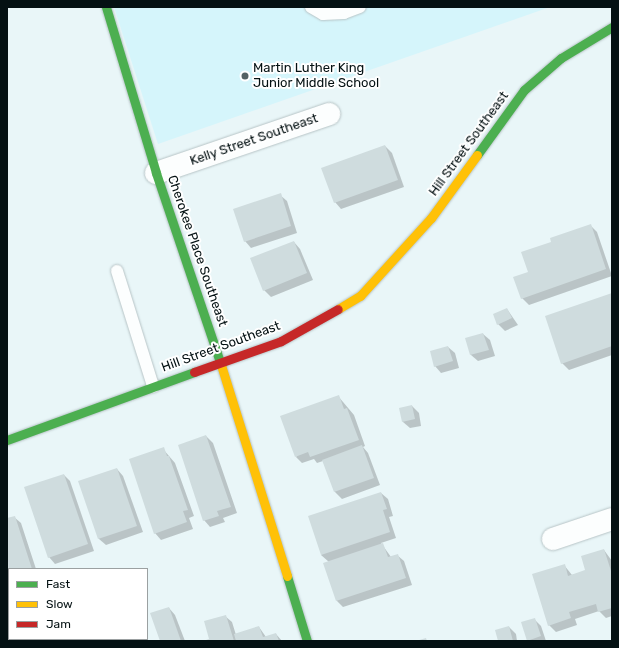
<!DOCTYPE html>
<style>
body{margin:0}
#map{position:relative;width:619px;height:648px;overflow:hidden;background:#e9f6f8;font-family:Rubik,sans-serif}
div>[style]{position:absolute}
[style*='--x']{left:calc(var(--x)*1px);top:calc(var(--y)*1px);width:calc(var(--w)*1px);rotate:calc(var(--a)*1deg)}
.built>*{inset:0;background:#d5f5fb}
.shadow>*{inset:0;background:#0003}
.building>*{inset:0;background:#cfdcde}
.roads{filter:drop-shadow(0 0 1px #b7c4c6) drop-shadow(0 0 1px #b7c4c6)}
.lane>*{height:12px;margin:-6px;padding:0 6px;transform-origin:6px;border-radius:6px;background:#fcfefe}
.street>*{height:22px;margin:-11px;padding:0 11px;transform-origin:11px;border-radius:11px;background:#fcfefe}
.fast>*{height:9px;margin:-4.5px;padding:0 4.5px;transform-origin:4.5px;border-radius:4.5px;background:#4caf50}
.slow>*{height:9px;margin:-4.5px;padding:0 4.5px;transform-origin:4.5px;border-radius:4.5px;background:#ffc107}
.jam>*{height:9px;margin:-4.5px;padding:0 4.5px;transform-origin:4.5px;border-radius:4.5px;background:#c62828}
.dots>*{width:11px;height:11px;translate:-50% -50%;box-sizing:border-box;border:2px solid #fff;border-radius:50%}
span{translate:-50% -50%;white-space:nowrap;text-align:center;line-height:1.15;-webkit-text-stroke:4px #fff;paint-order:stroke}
.poi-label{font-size:13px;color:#041113}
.left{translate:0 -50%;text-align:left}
.street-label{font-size:13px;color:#041113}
.frame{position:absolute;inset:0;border:8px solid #041113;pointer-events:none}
.legend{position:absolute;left:8px;top:568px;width:140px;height:72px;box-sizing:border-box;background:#fff;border:1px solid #9ba0a1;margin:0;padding:5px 7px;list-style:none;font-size:12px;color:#041113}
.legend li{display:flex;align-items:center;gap:8px;height:20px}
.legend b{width:20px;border:1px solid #9ba0a1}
</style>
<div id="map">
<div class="built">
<div style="clip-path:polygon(114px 7px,550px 7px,158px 144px)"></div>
</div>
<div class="shadow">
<div style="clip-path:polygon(385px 146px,392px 153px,404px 187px,341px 209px,335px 202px)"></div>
<div style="clip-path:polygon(280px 195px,287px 201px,297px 233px,251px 248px,245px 241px)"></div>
<div style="clip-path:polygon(590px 225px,597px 232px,612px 276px,529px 305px,522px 298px,529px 272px,552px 242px)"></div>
<div style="clip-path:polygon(294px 242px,300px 249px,313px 280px,271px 297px,264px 290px)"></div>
<div style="clip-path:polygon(612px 294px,612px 355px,569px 370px,562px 363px)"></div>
<div style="clip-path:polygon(507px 309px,518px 325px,505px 331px,498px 324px)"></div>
<div style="clip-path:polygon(483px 334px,490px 340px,495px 356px,478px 361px,471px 355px,466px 339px)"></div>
<div style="clip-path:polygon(448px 347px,455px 353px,459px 368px,441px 373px,435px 366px)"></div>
<div style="clip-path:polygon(338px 396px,354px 415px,365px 446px,363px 447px,368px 453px,380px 485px,342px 499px,335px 492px,323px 461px,317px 463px,314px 459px,302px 463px,296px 457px)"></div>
<div style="clip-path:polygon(412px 406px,419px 413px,421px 426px,410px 428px,403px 422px,400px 409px)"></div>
<div style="clip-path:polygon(206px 436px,213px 443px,237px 513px,223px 518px,225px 522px,210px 527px,204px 520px)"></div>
<div style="clip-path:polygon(163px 449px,175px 463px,194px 516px,189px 518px,193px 529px,161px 540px,155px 533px)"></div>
<div style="clip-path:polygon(117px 469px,123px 476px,143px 532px,106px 545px,99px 539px,80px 482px)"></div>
<div style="clip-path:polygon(64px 475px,70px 481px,94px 551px,55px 564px,49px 557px)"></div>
<div style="clip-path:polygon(381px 493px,388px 499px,393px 516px,389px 517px,396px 538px,381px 543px,391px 557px,397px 555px,404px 561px,412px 585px,343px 607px,337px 601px,325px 564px,329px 562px,321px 555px)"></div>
<div style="clip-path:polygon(14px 517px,21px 523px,36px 569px,9px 569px,9px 580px,7px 519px)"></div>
<div style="clip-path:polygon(604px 550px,612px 561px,612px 616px,606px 618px,599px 611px,575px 619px,577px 625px,556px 632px,549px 625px,564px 565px,572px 575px,586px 571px)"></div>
<div style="clip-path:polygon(169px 608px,175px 615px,185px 641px,161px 641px)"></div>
<div style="clip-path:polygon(225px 616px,232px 622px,236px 635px,259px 627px,266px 637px,276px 634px,282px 641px,206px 641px,211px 640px)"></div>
<div style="clip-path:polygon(534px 619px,541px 626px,546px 641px,528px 640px)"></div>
<div style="clip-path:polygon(509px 627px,516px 634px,517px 641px,499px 641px)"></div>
</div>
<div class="building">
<div style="clip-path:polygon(385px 145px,398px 180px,334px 203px,321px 168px)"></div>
<div style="clip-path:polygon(281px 193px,291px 226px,244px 242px,233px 209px)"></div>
<div style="clip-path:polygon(591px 224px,606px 269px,521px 299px,513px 277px,528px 272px,521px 252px,551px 242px,550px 238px)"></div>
<div style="clip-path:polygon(294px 241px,307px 273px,263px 291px,250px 258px)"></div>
<div style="clip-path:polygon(612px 293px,612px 346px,561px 364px,545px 316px)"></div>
<div style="clip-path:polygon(507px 308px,512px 318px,497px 325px,493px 314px)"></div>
<div style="clip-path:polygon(483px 333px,489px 350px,470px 355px,465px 338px)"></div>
<div style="clip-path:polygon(448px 346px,453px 361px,434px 367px,430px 351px)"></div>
<div style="clip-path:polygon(339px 395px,344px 409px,347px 408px,359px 440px,310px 457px,308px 452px,295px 457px,280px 416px)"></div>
<div style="clip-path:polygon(412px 405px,415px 419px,402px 422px,399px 408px)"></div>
<div style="clip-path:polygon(206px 435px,231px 507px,217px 511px,219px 516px,203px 521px,178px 445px)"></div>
<div style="clip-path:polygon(362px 445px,374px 478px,334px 492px,322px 460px)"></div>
<div style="clip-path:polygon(164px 447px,167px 456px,169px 456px,188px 510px,183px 511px,187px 522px,154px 534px,129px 459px)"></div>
<div style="clip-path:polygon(117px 468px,137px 526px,98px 539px,78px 481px)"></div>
<div style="clip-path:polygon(64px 474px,88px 544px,48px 558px,24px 487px)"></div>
<div style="clip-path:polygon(381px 492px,387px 509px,383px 510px,390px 532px,321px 555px,308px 516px)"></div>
<div style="clip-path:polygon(15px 516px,32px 569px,9px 569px,9px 582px,7px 518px)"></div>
<div style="clip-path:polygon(383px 543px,388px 557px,398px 554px,406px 578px,336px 601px,323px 563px)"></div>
<div style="clip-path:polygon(604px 549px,612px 574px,612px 608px,598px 612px,596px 604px,569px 612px,571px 618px,548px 626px,532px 574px,565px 564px,568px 576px,585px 570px,581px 556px)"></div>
<div style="clip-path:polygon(169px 607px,181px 641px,160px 641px,150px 613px)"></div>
<div style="clip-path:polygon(226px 615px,234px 641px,203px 641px,209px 639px,204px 621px)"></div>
<div style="clip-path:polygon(535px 618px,541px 636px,527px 641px,521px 622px)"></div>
<div style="clip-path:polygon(259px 626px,263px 637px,276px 633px,279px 641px,236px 641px,234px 634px)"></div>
<div style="clip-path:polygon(509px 626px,513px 641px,498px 641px,495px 630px)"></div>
<div style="clip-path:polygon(426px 638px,427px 641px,416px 641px)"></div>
</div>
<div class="roads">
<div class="lane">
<div style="--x:311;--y:7;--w:14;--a:30"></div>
<div style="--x:323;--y:14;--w:21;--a:-3"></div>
<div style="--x:344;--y:13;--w:17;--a:-21"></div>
<div style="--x:117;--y:271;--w:121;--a:72.6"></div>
</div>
<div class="street">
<div style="--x:156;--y:173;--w:183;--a:-18.8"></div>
<div style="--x:553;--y:539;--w:62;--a:-18.7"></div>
</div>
<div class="fast">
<div style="--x:106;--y:7;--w:173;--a:73.2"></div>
<div style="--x:156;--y:173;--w:203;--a:71.3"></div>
<div style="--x:477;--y:155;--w:80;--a:-54.1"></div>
<div style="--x:524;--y:90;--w:49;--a:-40.9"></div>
<div style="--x:561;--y:58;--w:60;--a:-31.3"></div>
<div style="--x:7;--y:440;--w:199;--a:-20"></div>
<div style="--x:287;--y:576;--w:68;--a:72.9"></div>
</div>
<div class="slow">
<div style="--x:338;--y:309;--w:26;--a:-31"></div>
<div style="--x:360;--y:296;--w:105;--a:-47.7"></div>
<div style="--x:431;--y:218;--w:78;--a:-53.9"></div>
<div style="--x:221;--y:365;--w:221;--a:72.6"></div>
</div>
<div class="jam">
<div style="--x:194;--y:372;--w:92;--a:-19.6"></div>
<div style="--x:281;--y:341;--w:65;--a:-29.3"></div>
</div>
</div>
<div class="dots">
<div style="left:245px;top:76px;background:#546163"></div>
</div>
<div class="poi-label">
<span class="left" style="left:253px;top:76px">Martin Luther King<br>Junior Middle School</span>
</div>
<div class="street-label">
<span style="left:254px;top:140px;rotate:-19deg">Kelly Street Southeast</span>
<span style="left:469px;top:144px;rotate:-54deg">Hill Street Southeast</span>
<span style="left:197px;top:251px;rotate:71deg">Cherokee Place Southeast</span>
<span style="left:221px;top:347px;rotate:-20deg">Hill Street Southeast</span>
</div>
<div class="frame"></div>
<ul class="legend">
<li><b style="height:5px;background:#4caf50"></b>Fast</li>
<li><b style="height:5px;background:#ffc107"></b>Slow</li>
<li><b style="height:5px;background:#c62828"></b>Jam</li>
</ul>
</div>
